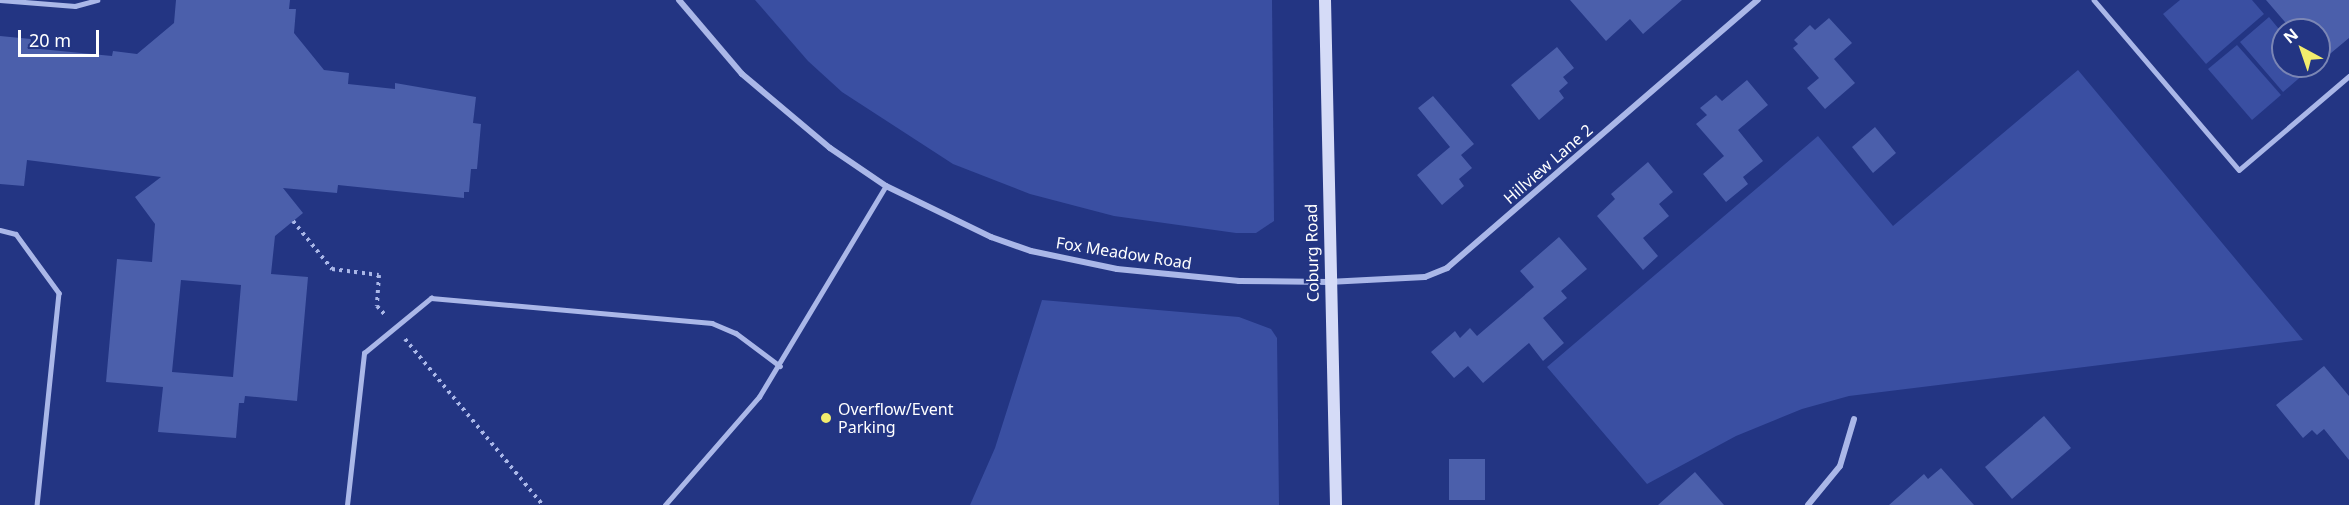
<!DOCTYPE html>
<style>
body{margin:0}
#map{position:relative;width:2349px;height:505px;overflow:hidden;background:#233583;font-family:"Noto Sans",sans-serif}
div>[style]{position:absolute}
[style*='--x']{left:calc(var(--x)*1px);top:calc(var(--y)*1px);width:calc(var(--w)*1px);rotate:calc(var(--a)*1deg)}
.green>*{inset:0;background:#3a4fa2}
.building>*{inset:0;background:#4b5fab}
.path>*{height:4px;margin-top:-2px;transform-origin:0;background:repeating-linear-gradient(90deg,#aab7e8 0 3px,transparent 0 7.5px)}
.lane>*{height:4.5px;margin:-2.25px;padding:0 2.25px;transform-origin:2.25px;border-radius:2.25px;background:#aab7e8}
.street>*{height:6px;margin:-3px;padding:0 3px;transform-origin:3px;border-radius:3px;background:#aab7e8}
.secondary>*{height:12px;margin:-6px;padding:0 6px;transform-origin:6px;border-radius:6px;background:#d5dbf7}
.dots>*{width:16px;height:16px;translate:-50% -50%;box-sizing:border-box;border:3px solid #233583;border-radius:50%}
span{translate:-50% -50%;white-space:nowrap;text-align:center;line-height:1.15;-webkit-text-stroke:4.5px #233583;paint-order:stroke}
.street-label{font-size:16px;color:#fff}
.poi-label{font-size:16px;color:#fff}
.left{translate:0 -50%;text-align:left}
.north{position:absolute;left:2271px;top:18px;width:60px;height:60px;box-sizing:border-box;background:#233583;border:2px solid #7b86b5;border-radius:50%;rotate:320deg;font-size:16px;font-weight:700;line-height:24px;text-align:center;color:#fff}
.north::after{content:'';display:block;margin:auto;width:21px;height:27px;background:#f3ed6d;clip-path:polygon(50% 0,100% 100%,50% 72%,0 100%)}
.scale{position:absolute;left:18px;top:30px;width:81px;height:27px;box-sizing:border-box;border:3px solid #fff;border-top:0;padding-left:8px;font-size:18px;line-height:21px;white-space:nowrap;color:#fff;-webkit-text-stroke:4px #233583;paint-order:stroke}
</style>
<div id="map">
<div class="green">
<div style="clip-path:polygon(755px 0,1272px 0,1274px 221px,1256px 233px,1236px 233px,1114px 216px,1030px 194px,953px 164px,842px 92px,808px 61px)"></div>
<div style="clip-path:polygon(2180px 0,2252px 0,2264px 14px,2206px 64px,2163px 14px)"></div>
<div style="clip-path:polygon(2269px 17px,2283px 34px,2283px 66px,2312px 67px,2283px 92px,2240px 42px)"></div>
<div style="clip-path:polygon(2237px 45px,2281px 95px,2252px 120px,2208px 69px)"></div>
<div style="clip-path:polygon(2078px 70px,2303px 340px,1849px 396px,1802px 409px,1736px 436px,1647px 484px,1547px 367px,1818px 136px,1893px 226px)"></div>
<div style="clip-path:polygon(1042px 300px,1239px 317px,1271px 329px,1277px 338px,1279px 505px,970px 505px,995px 448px)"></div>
</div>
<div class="building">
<div style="clip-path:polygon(evenodd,176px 0,290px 0,289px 9px,296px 9px,294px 33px,324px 70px,349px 73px,348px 84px,395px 89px,395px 83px,476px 97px,473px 123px,481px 124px,477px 169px,471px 169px,469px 192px,464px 192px,464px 198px,338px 185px,337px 193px,283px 188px,303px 213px,275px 236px,271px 274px,308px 277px,297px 401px,245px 396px,244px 403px,239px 403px,236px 438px,158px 432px,163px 387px,106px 382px,117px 259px,152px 262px,155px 224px,135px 197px,161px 177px,27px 160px,24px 186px,0 184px,0 36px,31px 39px,30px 48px,112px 56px,113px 51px,137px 54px,174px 23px,176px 0,181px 280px,241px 285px,233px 377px,172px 372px,181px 280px)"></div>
<div style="clip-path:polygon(1570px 0,1682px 0,1643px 34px,1630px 19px,1606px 41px)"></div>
<div style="clip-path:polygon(2266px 0,2349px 0,2349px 38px,2319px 63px,2319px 30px,2292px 30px)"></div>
<div style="clip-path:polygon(1829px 18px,1852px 43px,1834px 59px,1855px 83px,1825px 109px,1807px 88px,1819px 78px,1793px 48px,1798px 44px,1794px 40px,1810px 25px,1815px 30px)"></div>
<div style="clip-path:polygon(1557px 47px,1574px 68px,1563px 77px,1568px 83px,1559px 91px,1564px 98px,1539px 120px,1511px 85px)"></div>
<div style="clip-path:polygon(1747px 80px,1768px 105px,1738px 130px,1763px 161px,1743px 177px,1748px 184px,1726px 202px,1703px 174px,1724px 156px,1696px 124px,1707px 115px,1700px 108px,1716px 95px,1722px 101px)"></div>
<div style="clip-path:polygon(1433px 96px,1474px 144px,1461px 155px,1472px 168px,1459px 179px,1464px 186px,1442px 205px,1417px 175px,1450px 147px,1418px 108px)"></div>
<div style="clip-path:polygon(1875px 127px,1896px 153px,1873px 173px,1852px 147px)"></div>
<div style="clip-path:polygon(1648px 162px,1673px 192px,1659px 204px,1669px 216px,1643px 238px,1658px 256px,1643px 270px,1597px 216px,1615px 199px,1611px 194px)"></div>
<div style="clip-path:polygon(1559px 237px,1587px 269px,1561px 291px,1567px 298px,1543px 318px,1564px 343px,1543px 361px,1529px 343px,1483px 383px,1468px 366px,1454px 378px,1431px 352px,1455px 331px,1460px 338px,1470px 328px,1477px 336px,1534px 287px,1520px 271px)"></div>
<div style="clip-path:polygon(2324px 366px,2349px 396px,2349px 460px,2324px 429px,2317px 435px,2312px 430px,2303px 438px,2276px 405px)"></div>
<div style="clip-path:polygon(2044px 416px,2071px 448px,2012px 499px,1985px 467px)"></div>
<div style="clip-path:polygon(1449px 459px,1485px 459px,1485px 500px,1449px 500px)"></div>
<div style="clip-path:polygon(1941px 468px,1974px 505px,1889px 505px,1924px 474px,1928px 479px)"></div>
<div style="clip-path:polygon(1695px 472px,1724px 505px,1658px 505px)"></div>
</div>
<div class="path">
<div style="--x:293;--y:221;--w:62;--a:50.9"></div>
<div style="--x:332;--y:269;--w:47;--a:7.3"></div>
<div style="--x:379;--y:275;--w:31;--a:94"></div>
<div style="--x:377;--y:306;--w:12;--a:48"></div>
<div style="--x:405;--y:339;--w:216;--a:50.3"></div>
</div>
<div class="lane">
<div style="--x:0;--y:0;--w:75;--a:4.6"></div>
<div style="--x:75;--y:6;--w:23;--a:-15"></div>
<div style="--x:2094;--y:0;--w:223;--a:49.5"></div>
<div style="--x:2239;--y:170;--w:145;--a:-40.5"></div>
<div style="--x:0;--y:230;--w:16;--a:14"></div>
<div style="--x:16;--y:234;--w:73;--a:53.9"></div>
<div style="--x:59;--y:293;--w:213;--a:95.9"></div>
<div style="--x:347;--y:505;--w:153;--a:-83.6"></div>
<div style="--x:364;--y:353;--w:87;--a:-39.4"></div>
<div style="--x:431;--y:298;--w:282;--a:5.1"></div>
<div style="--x:712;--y:323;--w:26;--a:23"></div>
<div style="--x:736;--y:333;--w:55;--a:36.9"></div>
<div style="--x:665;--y:505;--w:143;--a:-49"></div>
<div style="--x:759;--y:397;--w:246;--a:-59"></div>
</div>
<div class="street">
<div style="--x:679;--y:0;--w:97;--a:49.6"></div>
<div style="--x:742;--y:74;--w:115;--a:40.1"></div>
<div style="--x:830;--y:148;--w:68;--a:34.2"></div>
<div style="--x:886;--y:186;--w:117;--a:25.9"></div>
<div style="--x:991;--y:237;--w:42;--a:19.3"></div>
<div style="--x:1031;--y:251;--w:88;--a:11.8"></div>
<div style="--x:1117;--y:269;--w:123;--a:5.6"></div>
<div style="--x:1239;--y:281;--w:89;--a:0.6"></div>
<div style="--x:1328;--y:282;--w:97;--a:-3"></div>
<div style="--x:1425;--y:277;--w:24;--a:-22"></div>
<div style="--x:1447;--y:268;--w:411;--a:-40.8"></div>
<div style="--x:1808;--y:505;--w:50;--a:-50.6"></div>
<div style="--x:1840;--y:466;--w:49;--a:-73.4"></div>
</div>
<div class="secondary">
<div style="--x:1325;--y:0;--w:505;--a:88.75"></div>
</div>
<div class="dots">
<div style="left:826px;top:418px;background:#f3ed6d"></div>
</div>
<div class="street-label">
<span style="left:1548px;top:164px;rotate:-41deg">Hillview Lane 2</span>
<span style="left:1124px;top:253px;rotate:9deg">Fox Meadow Road</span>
<span style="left:1312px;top:253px;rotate:-91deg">Coburg Road</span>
</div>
<div class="poi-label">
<span class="left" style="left:838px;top:418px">Overflow/Event<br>Parking</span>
</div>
<div class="north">N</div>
<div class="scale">20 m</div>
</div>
